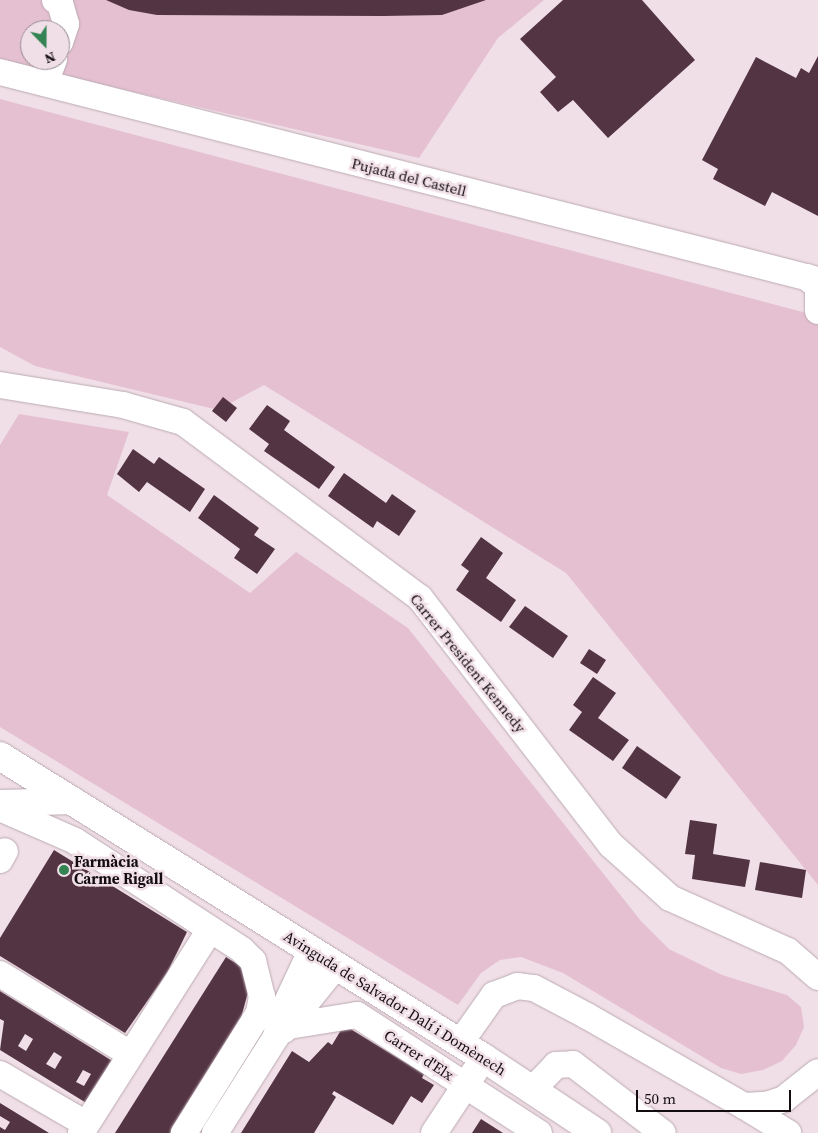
<!DOCTYPE html>
<meta charset="utf-8">
<style>
body{margin:0}
#map{position:relative;width:818px;height:1133px;overflow:hidden;background:#f1dfe7;font-family:"Source Serif 4",serif}
div>[style]{position:absolute}
[style*='--x']{left:calc(var(--x)*1px);top:calc(var(--y)*1px);width:calc(var(--w)*1px);rotate:calc(var(--a)*1deg)}
.green>*{inset:0;background:#e5c0d1}
.building>*{inset:0;background:#533443}
.roads{filter:drop-shadow(0 0 1px #bbaab2) drop-shadow(0 0 1px #bbaab2)}
.minor>*{height:26px;margin:-13px;padding:0 13px;transform-origin:13px;border-radius:13px;background:#fff}
.major>*{height:28px;margin:-14px;padding:0 14px;transform-origin:14px;border-radius:14px;background:#fff}
.dots>*{width:14px;height:14px;translate:-50% -50%;box-sizing:border-box;border:2px solid #f1dfe7;border-radius:50%}
span{translate:-50% -50%;white-space:nowrap;text-align:center;line-height:1.15;-webkit-text-stroke:5px #f1dfe7;paint-order:stroke}
.street-label{font-size:15px;color:#130d10}
.poi-label{font-size:15px;color:#130d10;font-weight:700}
.left{translate:0 -50%;text-align:left}
.north{position:absolute;left:20px;top:20px;width:50px;height:50px;box-sizing:border-box;background:#f1dfe7;border:1px solid #988b91;border-radius:50%;rotate:158deg;font-size:14px;font-weight:700;line-height:20px;text-align:center;color:#130d10}
.north::after{content:'';display:block;margin:auto;width:18px;height:22px;background:#338353;clip-path:polygon(50% 0,100% 100%,50% 72%,0 100%)}
.scale{position:absolute;left:636px;top:1090px;width:155px;height:22px;box-sizing:border-box;border:2px solid #130d10;border-top:0;padding-left:6px;font-size:15px;line-height:18px;white-space:nowrap;color:#130d10;-webkit-text-stroke:4px #f1dfe7;paint-order:stroke}
</style>
<div id="map">
<div class="green">
<div style="clip-path:polygon(evenodd,0 0,544px 0,498px 38px,419px 158px,0 61px,0 0,30px 30px,60px 30px,60px 60px,30px 60px,30px 30px)"></div>
<div style="clip-path:polygon(0 99px,818px 316px,818px 885px,566px 573px,264px 385px,218px 410px,35px 366px,0 347px)"></div>
<div style="clip-path:polygon(19px 414px,129px 432px,107px 495px,250px 593px,296px 552px,408px 628px,641px 921px,669px 949px,722px 975px,787px 995px,801px 1007px,804px 1027px,796px 1045px,782px 1061px,763px 1070px,741px 1074px,721px 1068px,563px 973px,521px 957px,500px 960px,481px 973px,458px 1005px,0 727px,0 445px)"></div>
</div>
<div class="building">
<div style="clip-path:polygon(106px 0,486px 0,442px 15px,383px 16px,157px 15px,129px 10px)"></div>
<div style="clip-path:polygon(563px 0,642px 0,695px 60px,608px 138px,573px 100px,558px 112px,540px 92px,556px 77px,520px 39px)"></div>
<div style="clip-path:polygon(818px 56px,818px 216px,772px 192px,765px 206px,713px 179px,718px 169px,702px 160px,756px 57px,796px 78px,801px 68px,809px 73px)"></div>
<div style="clip-path:polygon(223px 397px,237px 408px,226px 422px,212px 411px)"></div>
<div style="clip-path:polygon(267px 405px,290px 421px,284px 430px,335px 467px,319px 489px,264px 451px,269px 444px,249px 429px)"></div>
<div style="clip-path:polygon(133px 449px,154px 464px,159px 457px,205px 489px,190px 512px,147px 482px,139px 492px,117px 474px)"></div>
<div style="clip-path:polygon(344px 473px,386px 503px,392px 494px,416px 511px,399px 536px,377px 521px,373px 528px,328px 496px)"></div>
<div style="clip-path:polygon(214px 495px,259px 528px,254px 535px,275px 549px,257px 574px,234px 558px,240px 549px,198px 518px)"></div>
<div style="clip-path:polygon(481px 537px,503px 553px,486px 578px,516px 600px,501px 622px,456px 590px,469px 571px,461px 565px)"></div>
<div style="clip-path:polygon(525px 606px,568px 636px,553px 658px,509px 627px)"></div>
<div style="clip-path:polygon(589px 649px,606px 660px,597px 674px,580px 663px)"></div>
<div style="clip-path:polygon(593px 677px,616px 693px,598px 718px,629px 740px,613px 761px,569px 730px,582px 712px,573px 705px)"></div>
<div style="clip-path:polygon(637px 746px,681px 777px,666px 799px,622px 768px)"></div>
<div style="clip-path:polygon(690px 820px,717px 824px,713px 854px,750px 860px,745px 887px,692px 879px,695px 855px,685px 854px)"></div>
<div style="clip-path:polygon(54px 850px,187px 932px,167px 973px,125px 1033px,0 956px,0 938px)"></div>
<div style="clip-path:polygon(760px 862px,806px 870px,802px 898px,755px 890px)"></div>
<div style="clip-path:polygon(226px 957px,253px 974px,241px 1018px,175px 1133px,115px 1133px)"></div>
<div style="clip-path:polygon(evenodd,0 991px,114px 1062px,88px 1104px,0 1050px,4px 1021px,0 1019px,0 991px,25px 1034px,33px 1039px,26px 1051px,18px 1046px,25px 1034px,0 991px,54px 1052px,62px 1057px,55px 1069px,46px 1064px,54px 1052px,0 991px,83px 1070px,91px 1074px,84px 1086px,76px 1082px,83px 1070px)"></div>
<div style="clip-path:polygon(344px 1025px,424px 1074px,422px 1078px,434px 1085px,422px 1103px,411px 1096px,393px 1125px,334px 1091px,332px 1094px,336px 1097px,314px 1133px,241px 1133px,292px 1051px,309px 1062px,328px 1042px,332px 1045px)"></div>
<div style="clip-path:polygon(0 1103px,49px 1133px,0 1133px,0 1127px,5px 1130px,10px 1122px,0 1116px)"></div>
<div style="clip-path:polygon(481px 1119px,503px 1133px,472px 1133px)"></div>
</div>
<div class="roads">
<div class="minor">
<div style="--x:55;--y:0;--w:6;--a:31"></div>
<div style="--x:60;--y:3;--w:22;--a:74"></div>
<div style="--x:66;--y:24;--w:19;--a:108"></div>
<div style="--x:0;--y:72;--w:844;--a:14.27"></div>
<div style="--x:45;--y:83;--w:25;--a:-69"></div>
<div style="--x:807;--y:277;--w:15;--a:42"></div>
<div style="--x:818;--y:287;--w:24;--a:90"></div>
<div style="--x:0;--y:385;--w:125;--a:9.2"></div>
<div style="--x:123;--y:405;--w:62;--a:15.8"></div>
<div style="--x:183;--y:422;--w:295;--a:36.6"></div>
<div style="--x:420;--y:598;--w:312;--a:52.3"></div>
<div style="--x:611;--y:845;--w:79;--a:41.9"></div>
<div style="--x:670;--y:898;--w:129;--a:24.2"></div>
<div style="--x:788;--y:951;--w:40;--a:41"></div>
<div style="--x:1;--y:803;--w:73;--a:-1.6"></div>
<div style="--x:0;--y:808;--w:82;--a:23.7"></div>
<div style="--x:75;--y:841;--w:199;--a:33.1"></div>
<div style="--x:242;--y:950;--w:16;--a:45"></div>
<div style="--x:253;--y:961;--w:36;--a:76"></div>
<div style="--x:262;--y:996;--w:17;--a:100"></div>
<div style="--x:259;--y:1013;--w:142;--a:122"></div>
<div style="--x:0;--y:860;--w:10;--a:-61"></div>
<div style="--x:0;--y:974;--w:153;--a:31.6"></div>
<div style="--x:289;--y:1026;--w:69;--a:-9.2"></div>
<div style="--x:357;--y:1015;--w:217;--a:33"></div>
<div style="--x:284;--y:1030;--w:81;--a:-51"></div>
<div style="--x:460;--y:1043;--w:59;--a:-54.7"></div>
<div style="--x:494;--y:995;--w:25;--a:-21"></div>
<div style="--x:517;--y:986;--w:17;--a:7"></div>
<div style="--x:534;--y:988;--w:60;--a:27.8"></div>
<div style="--x:587;--y:1016;--w:181;--a:29.8"></div>
<div style="--x:744;--y:1106;--w:22;--a:-3"></div>
<div style="--x:766;--y:1105;--w:19;--a:-18"></div>
<div style="--x:784;--y:1099;--w:43;--a:-38.5"></div>
<div style="--x:0;--y:1074;--w:99;--a:30.2"></div>
<div style="--x:533;--y:1089;--w:33;--a:-46"></div>
<div style="--x:556;--y:1065;--w:17;--a:-3"></div>
<div style="--x:573;--y:1064;--w:113;--a:37.5"></div>
<div style="--x:744;--y:1106;--w:52;--a:31.5"></div>
<div style="--x:81;--y:1133;--w:241;--a:-57.6"></div>
<div style="--x:215;--y:1133;--w:114;--a:-57.6"></div>
<div style="--x:276;--y:1037;--w:20;--a:-79"></div>
<div style="--x:280;--y:1017;--w:73;--a:-64.8"></div>
<div style="--x:434;--y:1133;--w:74;--a:-56.5"></div>
</div>
<div class="major">
<div style="--x:0;--y:756;--w:570;--a:31.96"></div>
<div style="--x:484;--y:1058;--w:136;--a:33.6"></div>
</div>
</div>
<div class="dots">
<div style="left:64px;top:870px;background:#338353"></div>
</div>
<div class="street-label">
<span style="left:409px;top:177px;rotate:14deg">Pujada del Castell</span>
<span style="left:468px;top:663px;rotate:51deg">Carrer President Kennedy</span>
<span style="left:395px;top:1003px;rotate:32deg">Avinguda de Salvador Dalí i Domènech</span>
<span style="left:419px;top:1055px;rotate:33deg">Carrer d'Elx</span>
</div>
<div class="poi-label">
<span class="left" style="left:74px;top:870px">Farmàcia<br>Carme Rigall</span>
</div>
<div class="north">N</div>
<div class="scale">50 m</div>
</div>
